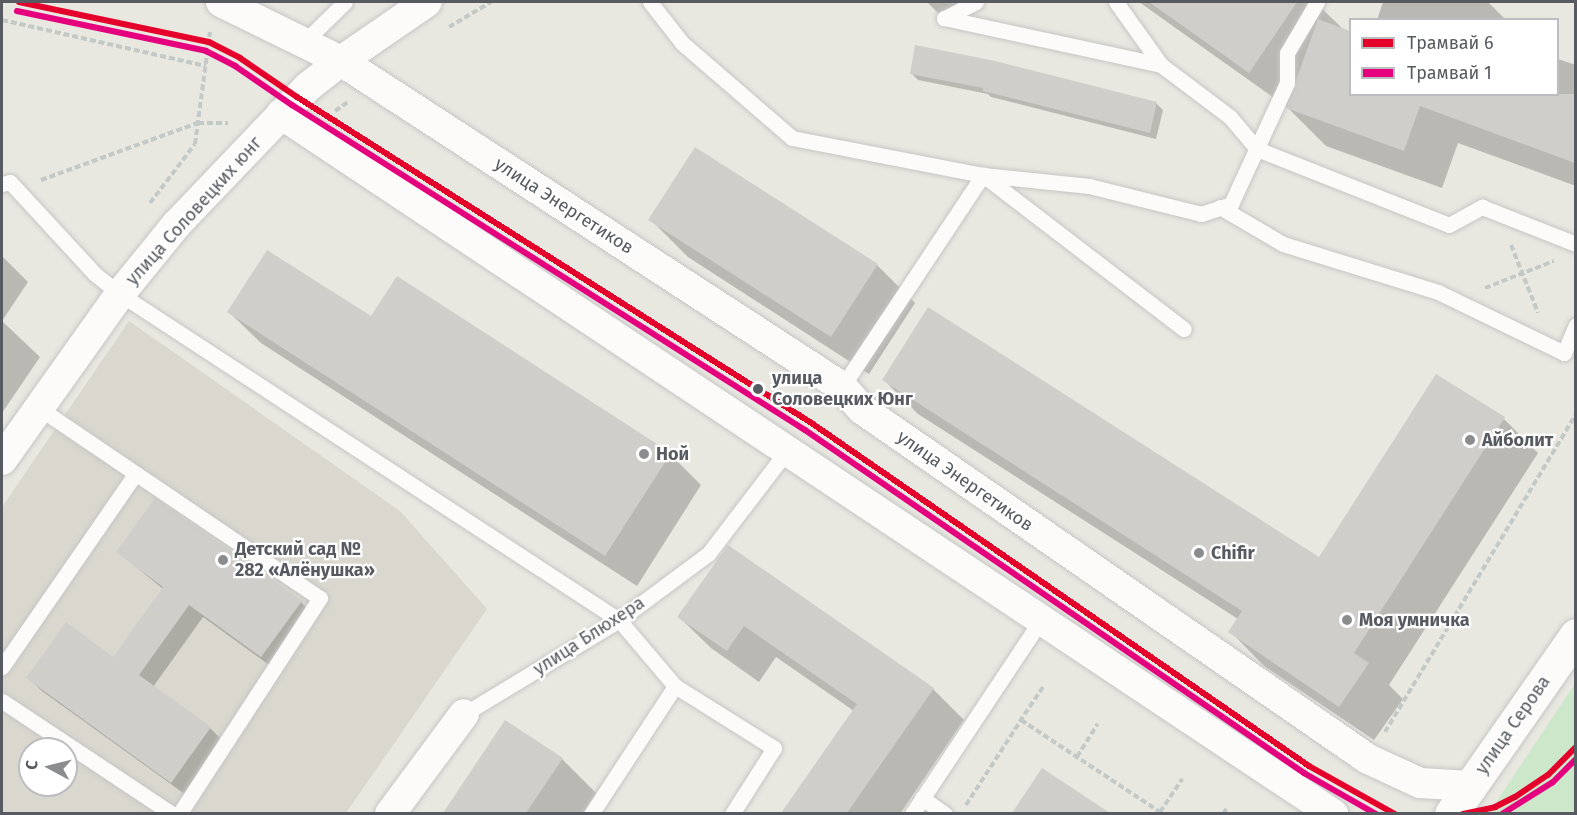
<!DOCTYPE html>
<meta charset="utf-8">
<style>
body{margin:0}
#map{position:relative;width:1577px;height:815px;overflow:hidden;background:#e8e7e0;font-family:"Fira Sans",sans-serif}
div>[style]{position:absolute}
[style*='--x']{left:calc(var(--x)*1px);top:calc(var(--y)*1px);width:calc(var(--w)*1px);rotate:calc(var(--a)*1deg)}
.education>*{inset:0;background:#d9d7ce}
.green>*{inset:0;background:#cde7cb}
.shadow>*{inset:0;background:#0003}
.building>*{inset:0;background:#cfceca}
.path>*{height:4px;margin-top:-2px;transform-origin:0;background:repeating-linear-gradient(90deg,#c3c9c6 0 6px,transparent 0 9px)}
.roads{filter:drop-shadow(0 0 2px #c5c6c5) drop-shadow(0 0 2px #c5c6c5)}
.service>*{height:15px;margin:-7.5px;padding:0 7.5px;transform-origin:7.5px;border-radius:7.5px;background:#fcfbfa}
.minor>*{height:30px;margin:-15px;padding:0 15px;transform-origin:15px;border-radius:15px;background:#fcfbfa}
.tertiary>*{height:33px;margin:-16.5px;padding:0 16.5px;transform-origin:16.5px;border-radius:16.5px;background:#fcfbfa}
.tram-1>*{height:6px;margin:-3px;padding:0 3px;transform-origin:3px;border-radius:3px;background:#e4002b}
.tram-2>*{height:6px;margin:-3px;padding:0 3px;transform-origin:3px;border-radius:3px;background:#e5007d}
.dots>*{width:16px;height:16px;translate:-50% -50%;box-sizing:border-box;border:3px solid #fff;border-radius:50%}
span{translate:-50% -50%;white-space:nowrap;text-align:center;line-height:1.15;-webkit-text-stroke:4.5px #fff;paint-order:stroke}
.street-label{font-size:18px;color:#575b61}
.stop-label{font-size:18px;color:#575b61;font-weight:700}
.left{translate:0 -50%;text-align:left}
.poi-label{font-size:18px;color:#575b61;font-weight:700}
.frame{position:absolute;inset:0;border:3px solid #575b61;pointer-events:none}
.legend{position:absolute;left:1349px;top:18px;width:210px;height:78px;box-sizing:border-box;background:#fff;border:2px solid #bcbdc0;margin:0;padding:8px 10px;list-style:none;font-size:18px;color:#575b61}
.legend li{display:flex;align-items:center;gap:12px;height:30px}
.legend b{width:30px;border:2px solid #bcbdc0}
.north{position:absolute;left:18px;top:737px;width:60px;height:60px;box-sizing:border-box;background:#fff;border:2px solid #bcbdc0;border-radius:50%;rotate:277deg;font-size:16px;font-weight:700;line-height:24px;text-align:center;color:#575b61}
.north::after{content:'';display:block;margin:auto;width:21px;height:27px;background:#8a8c8d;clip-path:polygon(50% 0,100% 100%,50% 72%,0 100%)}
</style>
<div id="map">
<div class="education">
<div style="clip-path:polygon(evenodd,129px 321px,400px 511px,487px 609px,346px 813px,2px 814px,2px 507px,129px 321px,30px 749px,66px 749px,66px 785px,30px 785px,30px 749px)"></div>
</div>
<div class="green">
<div style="clip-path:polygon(1575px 684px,1575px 813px,1489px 813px,1564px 700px)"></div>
</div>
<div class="shadow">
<div style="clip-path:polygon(927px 2px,984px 2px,948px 23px)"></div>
<div style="clip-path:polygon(1139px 2px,1315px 2px,1343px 29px,1350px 32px,1350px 94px,1558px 94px,1558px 59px,1576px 65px,1576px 186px,1458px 143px,1442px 188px,1326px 146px,1288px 108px)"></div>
<div style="clip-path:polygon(1383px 2px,1488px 2px,1506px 20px,1377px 20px)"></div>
<div style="clip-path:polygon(912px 74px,1157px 104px,1163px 110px,1156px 139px,991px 97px,988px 94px,918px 80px)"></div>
<div style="clip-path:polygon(650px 219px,877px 265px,915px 303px,869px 374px,688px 257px)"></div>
<div style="clip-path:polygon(2px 256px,28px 282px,2px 321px,40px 357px,2px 413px)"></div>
<div style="clip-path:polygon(229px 312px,371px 318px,670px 454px,701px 485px,637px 586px,261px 343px)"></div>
<div style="clip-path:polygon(883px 379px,1319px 559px,1504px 419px,1538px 453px,1389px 685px,1403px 699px,1374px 740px,1264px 666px,1230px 631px,1238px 619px,918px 414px)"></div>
<div style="clip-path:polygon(728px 547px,933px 689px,964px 720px,900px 814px,783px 814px,854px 711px,776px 657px,759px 682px,711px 648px,679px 617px)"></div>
<div style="clip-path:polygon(118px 552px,301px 602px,314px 615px,276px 670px,203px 617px,153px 687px,210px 728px,224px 742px,186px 795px,42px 691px,28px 678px,114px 659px,163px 589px)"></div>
<div style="clip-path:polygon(505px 722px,562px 759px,598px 795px,586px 814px,445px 814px)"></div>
<div style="clip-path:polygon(1043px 770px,1107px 814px,1014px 814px)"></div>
</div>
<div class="building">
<div style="clip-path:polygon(1149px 2px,1297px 2px,1249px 73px)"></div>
<div style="clip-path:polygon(1318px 19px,1350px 31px,1350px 94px,1575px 94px,1575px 163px,1420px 106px,1404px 151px,1286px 108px)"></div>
<div style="clip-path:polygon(915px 45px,995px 61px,1157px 102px,1150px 133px,983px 91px,983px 88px,910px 74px)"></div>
<div style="clip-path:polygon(695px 147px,878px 264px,831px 337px,648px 220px)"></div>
<div style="clip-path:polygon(267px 250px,371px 316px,397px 276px,671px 453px,605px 556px,227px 312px)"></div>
<div style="clip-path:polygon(928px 307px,1319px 557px,1436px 374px,1505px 417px,1354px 653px,1369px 663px,1339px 707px,1228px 632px,1242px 611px,882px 380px)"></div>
<div style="clip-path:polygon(155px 498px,302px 601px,261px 657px,189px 605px,139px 675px,211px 727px,171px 783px,26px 678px,66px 622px,113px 657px,163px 587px,116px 552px)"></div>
<div style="clip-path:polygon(728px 545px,934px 688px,847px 813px,781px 813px,857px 704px,744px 626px,727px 651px,677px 617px)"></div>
<div style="clip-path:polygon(505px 720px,563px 758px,526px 813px,443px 813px)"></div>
<div style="clip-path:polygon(1042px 768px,1110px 813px,1012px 813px)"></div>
</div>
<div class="path">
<div style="--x:2;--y:20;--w:209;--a:12.7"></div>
<div style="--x:449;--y:27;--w:49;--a:-30.8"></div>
<div style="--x:335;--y:111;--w:16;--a:-35"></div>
<div style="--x:41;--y:180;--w:167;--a:-20"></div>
<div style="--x:198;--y:123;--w:30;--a:0"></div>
<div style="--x:150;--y:203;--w:74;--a:-52.7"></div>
<div style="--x:195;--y:144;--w:113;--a:-82.4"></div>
<div style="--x:1511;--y:245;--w:73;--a:68.3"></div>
<div style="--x:1485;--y:288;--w:74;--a:-21.4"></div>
<div style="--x:1043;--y:687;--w:40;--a:124"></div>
<div style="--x:1021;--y:720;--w:170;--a:33.5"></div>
<div style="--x:1385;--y:732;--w:371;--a:-59"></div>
<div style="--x:1077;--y:757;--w:39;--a:-58"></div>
<div style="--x:966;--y:805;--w:101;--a:-57.1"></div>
<div style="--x:1160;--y:812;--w:40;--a:-56"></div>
<div style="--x:1223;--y:814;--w:7;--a:-56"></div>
</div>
<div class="roads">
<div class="service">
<div style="--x:650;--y:2;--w:52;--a:52"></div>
<div style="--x:682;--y:43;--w:145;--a:40.8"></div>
<div style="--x:792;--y:138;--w:195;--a:11"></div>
<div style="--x:983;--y:175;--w:107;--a:5.9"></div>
<div style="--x:1089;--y:186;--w:115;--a:14"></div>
<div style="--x:1201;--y:214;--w:32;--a:-18"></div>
<div style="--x:1231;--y:204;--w:133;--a:-65.2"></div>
<div style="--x:1287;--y:83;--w:30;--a:-90"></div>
<div style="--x:1287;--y:53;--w:59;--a:-59.5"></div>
<div style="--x:976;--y:2;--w:36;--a:153"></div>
<div style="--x:944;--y:18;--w:222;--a:12.2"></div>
<div style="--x:1116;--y:2;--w:77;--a:54.5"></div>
<div style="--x:1161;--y:65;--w:86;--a:37"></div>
<div style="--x:1230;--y:117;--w:42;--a:49.8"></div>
<div style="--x:1257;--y:149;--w:206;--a:21.6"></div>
<div style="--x:1449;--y:225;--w:38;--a:-29"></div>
<div style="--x:1482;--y:207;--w:101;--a:21.5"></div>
<div style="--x:304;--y:42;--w:57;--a:-44.3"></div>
<div style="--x:2;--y:184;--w:8;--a:-14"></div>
<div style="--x:10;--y:182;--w:125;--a:47.3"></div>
<div style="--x:95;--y:274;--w:32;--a:39"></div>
<div style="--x:120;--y:294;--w:596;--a:33.16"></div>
<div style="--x:619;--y:620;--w:87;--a:49.7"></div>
<div style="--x:675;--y:686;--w:117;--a:32.1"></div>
<div style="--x:774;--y:748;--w:78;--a:122.5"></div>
<div style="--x:1220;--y:207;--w:73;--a:30.4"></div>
<div style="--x:1283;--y:244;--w:162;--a:17.2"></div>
<div style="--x:1438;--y:292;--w:140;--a:25.8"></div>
<div style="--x:1564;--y:353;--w:30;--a:-67"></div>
<div style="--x:842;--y:387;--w:255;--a:-56.4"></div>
<div style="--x:983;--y:175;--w:253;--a:37.5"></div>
<div style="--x:39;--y:408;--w:339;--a:34.1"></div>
<div style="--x:320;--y:598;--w:258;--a:123.1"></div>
<div style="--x:2;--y:667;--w:234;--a:-55.4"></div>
<div style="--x:2;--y:701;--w:204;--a:33.6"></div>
<div style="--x:464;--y:714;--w:181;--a:-31.2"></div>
<div style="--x:619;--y:620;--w:111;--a:-36.6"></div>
<div style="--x:708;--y:554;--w:128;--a:-52.6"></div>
<div style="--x:922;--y:798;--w:28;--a:35"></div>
<div style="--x:591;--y:814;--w:153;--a:-56.7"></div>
<div style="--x:912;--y:814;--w:235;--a:-56.4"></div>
</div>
<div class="minor">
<div style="--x:221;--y:2;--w:134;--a:26.2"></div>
<div style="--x:341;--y:61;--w:598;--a:33.05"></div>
<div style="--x:842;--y:387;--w:31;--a:48"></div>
<div style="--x:863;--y:410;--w:614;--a:34.65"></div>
<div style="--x:1368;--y:759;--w:57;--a:24.8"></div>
<div style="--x:1420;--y:783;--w:51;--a:3.4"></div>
<div style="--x:281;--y:114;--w:1264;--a:33.64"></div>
<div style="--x:2;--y:460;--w:204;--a:-54.6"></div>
<div style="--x:120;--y:294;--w:89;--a:-50.9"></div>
<div style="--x:176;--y:225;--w:192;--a:-46.3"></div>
<div style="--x:309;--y:86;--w:41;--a:-38"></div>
<div style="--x:341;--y:61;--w:104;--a:-34.5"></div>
<div style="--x:390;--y:814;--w:124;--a:-53.5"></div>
</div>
<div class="tertiary">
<div style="--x:1451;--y:814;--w:218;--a:-55.1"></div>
</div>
</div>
<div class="tram-1">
<div style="--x:19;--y:2;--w:194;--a:11.9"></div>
<div style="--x:209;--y:42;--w:35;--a:27"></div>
<div style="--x:240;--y:58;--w:69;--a:34.4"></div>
<div style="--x:297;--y:97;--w:607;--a:32.36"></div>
<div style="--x:810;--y:422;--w:606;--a:34.58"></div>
<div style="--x:1309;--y:766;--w:98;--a:29.2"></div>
<div style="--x:1463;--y:814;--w:33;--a:-12"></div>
<div style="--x:1495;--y:807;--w:22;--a:-27"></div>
<div style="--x:1515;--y:797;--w:40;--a:-34"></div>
<div style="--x:1548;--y:775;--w:40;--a:-45"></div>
</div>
<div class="tram-2">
<div style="--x:17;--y:11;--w:193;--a:11.9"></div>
<div style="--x:206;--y:51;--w:33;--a:27"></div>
<div style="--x:235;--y:66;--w:69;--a:34.4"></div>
<div style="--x:292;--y:105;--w:607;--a:32.36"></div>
<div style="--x:805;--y:430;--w:606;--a:34.5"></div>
<div style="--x:1304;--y:773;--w:83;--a:29.7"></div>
<div style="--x:1502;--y:814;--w:60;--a:-32.1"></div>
<div style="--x:1553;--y:782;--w:33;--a:-45"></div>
</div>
<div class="dots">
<div style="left:758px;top:389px;background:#575b61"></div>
<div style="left:1470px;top:440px;background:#8a8c8d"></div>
<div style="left:644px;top:454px;background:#8a8c8d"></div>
<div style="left:1199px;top:553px;background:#8a8c8d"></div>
<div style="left:223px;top:560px;background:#8a8c8d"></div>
<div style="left:1347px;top:620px;background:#8a8c8d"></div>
</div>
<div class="street-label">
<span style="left:564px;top:206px;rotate:33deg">улица Энергетиков</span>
<span style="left:194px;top:211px;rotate:-48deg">улица Соловецких юнг</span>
<span style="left:965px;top:481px;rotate:35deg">улица Энергетиков</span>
<span style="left:589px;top:636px;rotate:-33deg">улица Блюхера</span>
<span style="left:1513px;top:725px;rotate:-55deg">улица Серова</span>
</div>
<div class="stop-label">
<span class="left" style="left:772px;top:389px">улица<br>Соловецких Юнг</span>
</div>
<div class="poi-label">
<span class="left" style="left:1482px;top:440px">Айболит</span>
<span class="left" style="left:656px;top:454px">Ной</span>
<span class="left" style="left:235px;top:560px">Детский сад №<br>282 «Алёнушка»</span>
<span class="left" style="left:1211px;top:553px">Chifir</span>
<span class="left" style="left:1359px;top:620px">Моя умничка</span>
</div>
<div class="frame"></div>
<ul class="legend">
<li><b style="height:8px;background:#e4002b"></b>Трамвай 6</li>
<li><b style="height:8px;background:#e5007d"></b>Трамвай 1</li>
</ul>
<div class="north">С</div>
</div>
